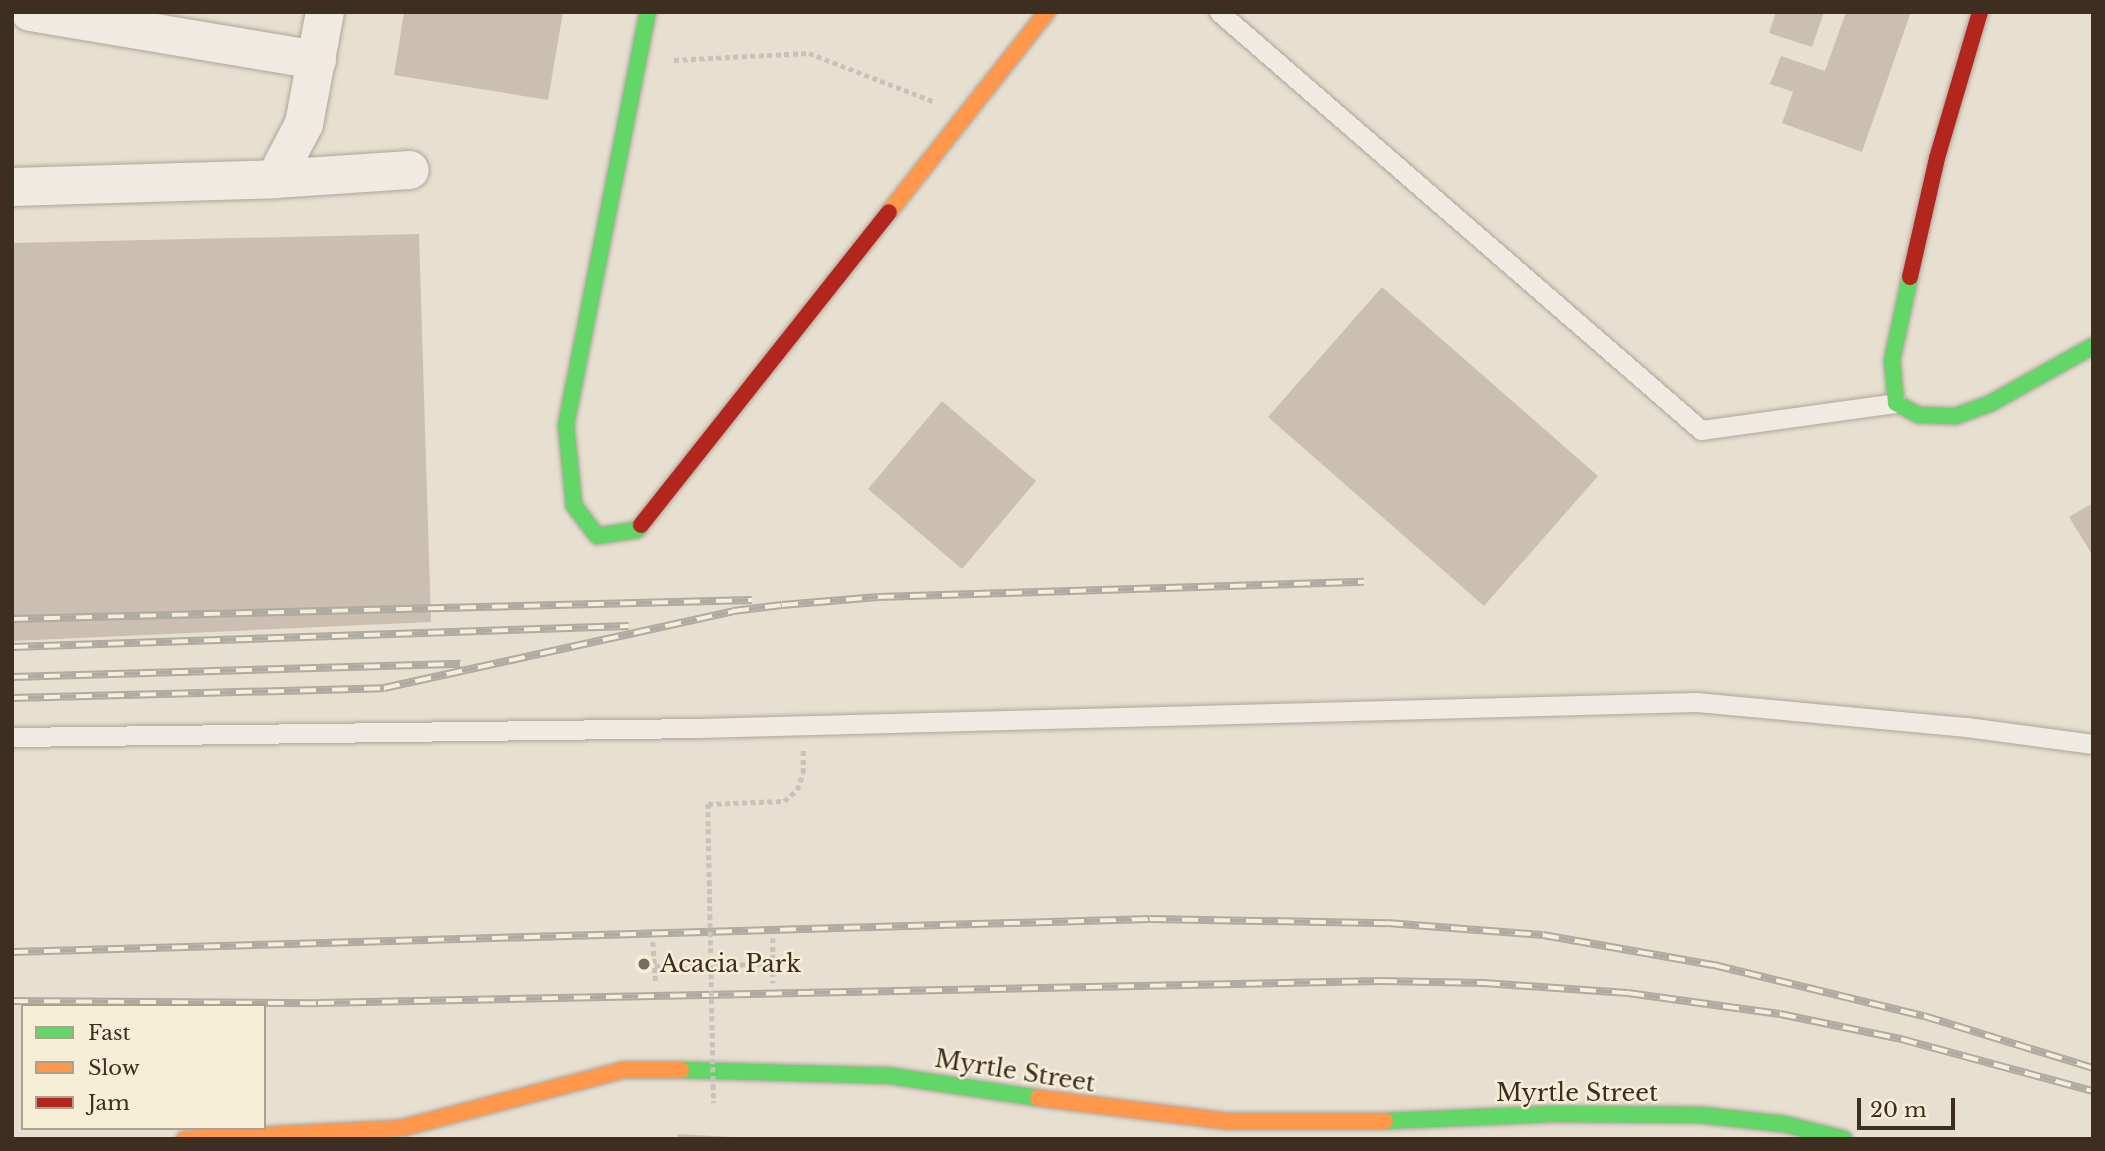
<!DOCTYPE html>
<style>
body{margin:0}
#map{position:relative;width:2105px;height:1151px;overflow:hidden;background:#e7e0d1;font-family:"Libre Baskerville",serif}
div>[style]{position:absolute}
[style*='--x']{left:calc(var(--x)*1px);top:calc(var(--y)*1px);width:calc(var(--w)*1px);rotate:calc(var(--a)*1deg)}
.building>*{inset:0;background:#cbbfb2}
.path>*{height:4.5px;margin-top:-2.25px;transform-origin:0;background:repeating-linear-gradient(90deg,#c8c2b9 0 5px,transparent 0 8.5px)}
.roads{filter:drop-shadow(0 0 2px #ada599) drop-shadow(0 0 2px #ada599)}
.lane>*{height:19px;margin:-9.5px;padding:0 9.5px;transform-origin:9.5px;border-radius:9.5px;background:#efebe3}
.street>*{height:38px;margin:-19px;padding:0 19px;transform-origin:19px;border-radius:19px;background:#efebe3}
.fast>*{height:16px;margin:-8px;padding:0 8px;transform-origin:8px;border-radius:8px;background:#63d668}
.slow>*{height:16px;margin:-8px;padding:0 8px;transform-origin:8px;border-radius:8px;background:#ff974d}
.jam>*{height:16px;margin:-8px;padding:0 8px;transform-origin:8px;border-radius:8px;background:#b3261e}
.rail>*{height:8px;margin-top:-4px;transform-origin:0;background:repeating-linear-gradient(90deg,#f7eed8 0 16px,#afaaa2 0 32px);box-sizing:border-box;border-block:2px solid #afaaa2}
.path-bridge>*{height:4.5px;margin-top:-2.25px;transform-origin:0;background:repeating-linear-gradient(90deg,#c8c2b9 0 5px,transparent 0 8.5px)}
.dots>*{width:19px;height:19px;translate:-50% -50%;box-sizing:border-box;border:4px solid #f7eed8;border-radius:50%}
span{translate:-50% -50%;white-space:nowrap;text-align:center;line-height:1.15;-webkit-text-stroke:5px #f7eed8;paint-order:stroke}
.poi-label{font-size:24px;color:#3d2e20}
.left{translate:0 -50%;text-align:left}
.street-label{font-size:24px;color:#3d2e20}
.frame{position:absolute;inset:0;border:14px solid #3d2e20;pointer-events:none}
.legend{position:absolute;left:21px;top:1004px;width:245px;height:126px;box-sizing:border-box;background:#f7eed8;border:2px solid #ada18e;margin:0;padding:9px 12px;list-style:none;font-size:21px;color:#3d2e20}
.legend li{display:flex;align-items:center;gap:14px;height:35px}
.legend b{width:35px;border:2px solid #ada18e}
.scale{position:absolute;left:1857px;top:1098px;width:98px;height:32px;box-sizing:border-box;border:4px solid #3d2e20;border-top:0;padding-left:9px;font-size:21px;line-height:24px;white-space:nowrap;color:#3d2e20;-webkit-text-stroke:5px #f7eed8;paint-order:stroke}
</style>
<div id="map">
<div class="building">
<div style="clip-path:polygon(404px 12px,563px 12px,548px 100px,394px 75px)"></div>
<div style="clip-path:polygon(1776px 12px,1824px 12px,1812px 47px,1769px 33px)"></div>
<div style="clip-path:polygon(1846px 12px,1911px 12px,1862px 152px,1782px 123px,1793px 92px,1770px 84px,1781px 56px,1825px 71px)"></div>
<div style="clip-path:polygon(419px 234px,431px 622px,12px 641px,12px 243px)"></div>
<div style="clip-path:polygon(1382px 287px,1598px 476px,1484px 606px,1268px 417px)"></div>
<div style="clip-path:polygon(942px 401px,1036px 481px,962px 569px,868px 489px)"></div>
<div style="clip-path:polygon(2093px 503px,2093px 556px,2069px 517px)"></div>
<div style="clip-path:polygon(678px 1134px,732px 1137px,732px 1139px,677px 1139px)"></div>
</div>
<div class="path">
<div style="--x:674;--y:60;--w:135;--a:-3"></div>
<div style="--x:809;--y:53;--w:133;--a:21.2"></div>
<div style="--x:708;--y:804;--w:76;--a:-2.3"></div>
<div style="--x:784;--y:801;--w:17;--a:-40"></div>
<div style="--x:797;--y:790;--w:18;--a:-71"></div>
<div style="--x:803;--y:773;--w:24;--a:-90"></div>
<div style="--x:773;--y:938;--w:45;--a:90"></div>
<div style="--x:653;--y:942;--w:43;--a:86"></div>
<div style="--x:655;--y:966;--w:117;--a:-1"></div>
</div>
<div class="roads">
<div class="lane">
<div style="--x:1219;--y:12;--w:638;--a:40.93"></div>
<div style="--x:1701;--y:430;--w:197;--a:-7.9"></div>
<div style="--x:12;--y:737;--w:686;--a:-0.75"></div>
<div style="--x:698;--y:728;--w:998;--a:-1.49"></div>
<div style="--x:1696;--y:702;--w:272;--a:5.3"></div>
<div style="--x:1967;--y:727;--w:127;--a:7.7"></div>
</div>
<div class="street">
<div style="--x:30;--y:12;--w:291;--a:9.5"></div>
<div style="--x:275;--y:179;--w:62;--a:-62.2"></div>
<div style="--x:304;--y:124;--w:114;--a:-79.4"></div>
<div style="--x:12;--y:187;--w:263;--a:-1.7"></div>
<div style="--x:275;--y:179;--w:135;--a:-3.8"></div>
</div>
<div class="fast">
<div style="--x:1910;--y:277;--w:85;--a:102.2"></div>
<div style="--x:1892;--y:360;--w:43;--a:84.7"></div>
<div style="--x:1896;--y:403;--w:26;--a:28"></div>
<div style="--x:1919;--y:415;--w:37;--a:2"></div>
<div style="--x:1956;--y:416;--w:37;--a:-20"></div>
<div style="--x:1991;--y:403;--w:117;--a:-29.2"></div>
<div style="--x:641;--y:525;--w:6;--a:129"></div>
<div style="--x:637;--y:530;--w:40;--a:171.5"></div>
<div style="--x:597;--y:536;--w:39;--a:-127"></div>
<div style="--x:574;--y:505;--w:80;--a:-95.7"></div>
<div style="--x:566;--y:425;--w:421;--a:-78.8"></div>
<div style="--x:681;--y:1070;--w:210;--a:1.6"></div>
<div style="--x:891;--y:1076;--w:149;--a:8.5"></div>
<div style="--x:1385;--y:1121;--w:168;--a:-2.4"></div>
<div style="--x:1553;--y:1114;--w:147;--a:0.4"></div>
<div style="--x:1700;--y:1115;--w:84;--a:6.1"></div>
<div style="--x:1784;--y:1124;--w:62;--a:14"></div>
</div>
<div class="slow">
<div style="--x:889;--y:212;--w:255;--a:-51.7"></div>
<div style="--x:1038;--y:1098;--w:189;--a:7"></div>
<div style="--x:1226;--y:1121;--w:159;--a:0"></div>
<div style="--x:185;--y:1139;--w:217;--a:-2.9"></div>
<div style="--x:402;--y:1128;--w:228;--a:-14.7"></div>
<div style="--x:623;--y:1070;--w:58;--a:0"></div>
</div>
<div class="jam">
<div style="--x:1910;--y:277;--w:122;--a:-77.2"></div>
<div style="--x:1937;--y:158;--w:152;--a:-73.6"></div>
<div style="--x:641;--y:525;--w:399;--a:-51.6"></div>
</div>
</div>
<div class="rail">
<div style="--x:12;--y:619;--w:740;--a:-1.47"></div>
<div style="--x:12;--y:647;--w:617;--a:-1.95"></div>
<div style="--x:12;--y:677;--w:449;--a:-1.7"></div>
<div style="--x:12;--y:698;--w:372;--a:-1.5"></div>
<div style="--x:384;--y:688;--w:357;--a:-12.4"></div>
<div style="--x:733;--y:611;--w:49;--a:-7"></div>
<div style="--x:782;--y:605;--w:96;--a:-4.8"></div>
<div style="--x:878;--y:597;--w:486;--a:-1.8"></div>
<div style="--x:12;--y:952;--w:1138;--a:-1.66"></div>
<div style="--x:1150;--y:919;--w:237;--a:1"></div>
<div style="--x:1387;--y:923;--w:156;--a:4.4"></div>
<div style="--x:1543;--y:935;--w:174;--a:10"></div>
<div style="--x:1714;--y:965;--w:216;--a:13.7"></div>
<div style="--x:1924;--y:1016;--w:177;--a:17.1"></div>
<div style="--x:12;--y:1001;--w:306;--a:0.4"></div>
<div style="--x:318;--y:1003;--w:1063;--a:-1.19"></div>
<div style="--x:1381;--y:981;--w:103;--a:1.1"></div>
<div style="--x:1484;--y:983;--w:144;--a:4"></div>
<div style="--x:1628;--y:993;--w:153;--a:7.9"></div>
<div style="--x:1780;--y:1014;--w:124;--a:11.7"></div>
<div style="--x:1901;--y:1039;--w:199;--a:15.2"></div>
</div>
<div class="path-bridge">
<div style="--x:708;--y:804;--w:299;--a:88.9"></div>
</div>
<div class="dots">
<div style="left:644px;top:964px;background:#786c5e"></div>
</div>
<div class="poi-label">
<span class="left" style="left:660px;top:964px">Acacia Park</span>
</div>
<div class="street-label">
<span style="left:1015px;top:1071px;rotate:9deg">Myrtle Street</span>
<span style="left:1577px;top:1093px">Myrtle Street</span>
</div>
<div class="frame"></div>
<ul class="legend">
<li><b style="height:9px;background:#63d668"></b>Fast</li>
<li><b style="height:9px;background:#ff974d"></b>Slow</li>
<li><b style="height:9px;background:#b3261e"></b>Jam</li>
</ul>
<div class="scale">20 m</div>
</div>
